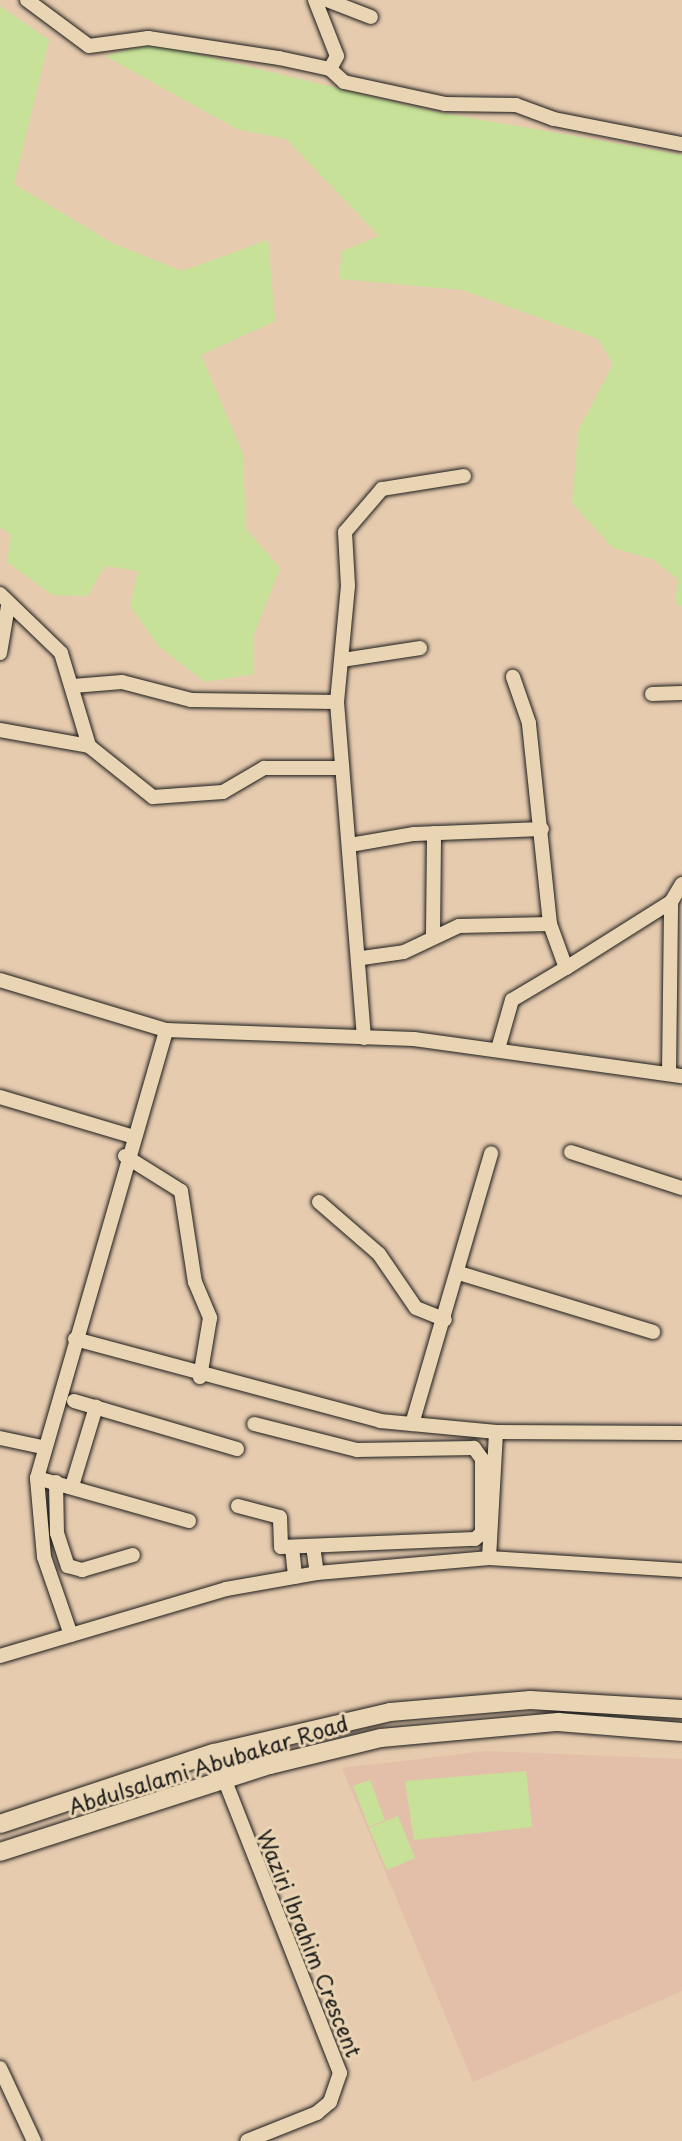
<!DOCTYPE html>
<style>
body{margin:0}
#map{position:relative;width:682px;height:2141px;overflow:hidden;background:#e6cbaf;font-family:"Playpen Sans",sans-serif}
div>[style]{position:absolute}
[style*='--x']{left:calc(var(--x)*1px);top:calc(var(--y)*1px);width:calc(var(--w)*1px);rotate:calc(var(--a)*1deg)}
.built>*{inset:0;background:#e3bfaa}
.green>*{inset:0;background:#c7e298}
.roads{filter:drop-shadow(0 0 2px #1c1c1c) drop-shadow(0 0 2px #1c1c1c)}
.minor>*{height:14px;margin:-7px;padding:0 7px;transform-origin:7px;border-radius:7px;background:#e9d5b3}
.major>*{height:18px;margin:-9px;padding:0 9px;transform-origin:9px;border-radius:9px;background:#e9d5b3}
span{translate:-50% -50%;white-space:nowrap;text-align:center;line-height:1.15;-webkit-text-stroke:6px #e9d5b3;paint-order:stroke}
.street-label{font-size:21px;color:#1c1c1c}
</style>
<div id="map">
<div class="built">
<div style="clip-path:polygon(487px 1751px,682px 1759px,682px 1991px,473px 2082px,342px 1768px)"></div>
</div>
<div class="green">
<div style="clip-path:polygon(0 6px,49px 40px,14px 184px,112px 243px,182px 271px,268px 240px,275px 321px,201px 355px,243px 454px,246px 529px,280px 568px,253px 637px,254px 674px,205px 682px,158px 646px,130px 606px,138px 571px,105px 566px,87px 596px,52px 595px,7px 562px,11px 535px,0 527px)"></div>
<div style="clip-path:polygon(153px 43px,427px 110px,682px 155px,682px 607px,675px 603px,678px 579px,652px 559px,613px 548px,572px 503px,578px 431px,613px 364px,598px 339px,462px 290px,339px 279px,342px 251px,379px 236px,286px 139px,237px 129px,105px 56px)"></div>
<div style="clip-path:polygon(526px 1771px,532px 1827px,414px 1840px,405px 1781px)"></div>
<div style="clip-path:polygon(370px 1780px,385px 1820px,369px 1827px,353px 1786px)"></div>
<div style="clip-path:polygon(398px 1816px,415px 1858px,387px 1870px,369px 1828px)"></div>
</div>
<div class="roads">
<div class="minor">
<div style="--x:27;--y:0;--w:77;--a:36.6"></div>
<div style="--x:89;--y:46;--w:60;--a:-7.7"></div>
<div style="--x:148;--y:38;--w:133;--a:8.7"></div>
<div style="--x:279;--y:58;--w:52;--a:12.2"></div>
<div style="--x:330;--y:69;--w:19;--a:43"></div>
<div style="--x:344;--y:82;--w:103;--a:12.3"></div>
<div style="--x:445;--y:104;--w:71;--a:0.8"></div>
<div style="--x:516;--y:105;--w:40;--a:20.2"></div>
<div style="--x:554;--y:119;--w:130;--a:11.1"></div>
<div style="--x:315;--y:0;--w:60;--a:68.6"></div>
<div style="--x:337;--y:56;--w:15;--a:118"></div>
<div style="--x:327;--y:0;--w:47;--a:21.1"></div>
<div style="--x:0;--y:594;--w:85;--a:44"></div>
<div style="--x:61;--y:653;--w:97;--a:73.2"></div>
<div style="--x:89;--y:746;--w:82;--a:38.6"></div>
<div style="--x:153;--y:797;--w:70;--a:-4.1"></div>
<div style="--x:223;--y:792;--w:48;--a:-30.3"></div>
<div style="--x:264;--y:768;--w:78;--a:0"></div>
<div style="--x:0;--y:653;--w:48;--a:-80.3"></div>
<div style="--x:342;--y:660;--w:79;--a:-8.7"></div>
<div style="--x:73;--y:686;--w:49;--a:-4.7"></div>
<div style="--x:122;--y:682;--w:71;--a:14.6"></div>
<div style="--x:191;--y:700;--w:146;--a:0.8"></div>
<div style="--x:652;--y:694;--w:30;--a:-2"></div>
<div style="--x:0;--y:730;--w:90;--a:10.2"></div>
<div style="--x:350;--y:845;--w:65;--a:-9.8"></div>
<div style="--x:414;--y:834;--w:128;--a:-2.2"></div>
<div style="--x:433;--y:934;--w:101;--a:-89.4"></div>
<div style="--x:362;--y:958;--w:42;--a:-8.1"></div>
<div style="--x:404;--y:952;--w:61;--a:-25.3"></div>
<div style="--x:459;--y:926;--w:91;--a:-1.3"></div>
<div style="--x:566;--y:968;--w:124;--a:-32.2"></div>
<div style="--x:0;--y:980;--w:173;--a:16.8"></div>
<div style="--x:166;--y:1030;--w:248;--a:2.1"></div>
<div style="--x:414;--y:1039;--w:271;--a:7.9"></div>
<div style="--x:364;--y:1038;--w:337;--a:-94.6"></div>
<div style="--x:337;--y:702;--w:117;--a:-84.6"></div>
<div style="--x:348;--y:586;--w:54;--a:-93.2"></div>
<div style="--x:345;--y:532;--w:57;--a:-49.3"></div>
<div style="--x:382;--y:489;--w:83;--a:-9"></div>
<div style="--x:498;--y:1049;--w:51;--a:-74.1"></div>
<div style="--x:512;--y:1000;--w:63;--a:-30.7"></div>
<div style="--x:566;--y:968;--w:47;--a:-110"></div>
<div style="--x:550;--y:924;--w:202;--a:-96"></div>
<div style="--x:529;--y:723;--w:49;--a:-109.2"></div>
<div style="--x:669;--y:1074;--w:172;--a:-89.3"></div>
<div style="--x:671;--y:902;--w:21;--a:-59"></div>
<div style="--x:0;--y:1097;--w:137;--a:16.6"></div>
<div style="--x:571;--y:1152;--w:117;--a:18"></div>
<div style="--x:125;--y:1156;--w:66;--a:32"></div>
<div style="--x:181;--y:1191;--w:92;--a:81.3"></div>
<div style="--x:195;--y:1282;--w:39;--a:67"></div>
<div style="--x:210;--y:1318;--w:60;--a:99.6"></div>
<div style="--x:319;--y:1202;--w:79;--a:40.9"></div>
<div style="--x:379;--y:1254;--w:65;--a:55.6"></div>
<div style="--x:416;--y:1308;--w:31;--a:22"></div>
<div style="--x:459;--y:1273;--w:203;--a:16.9"></div>
<div style="--x:75;--y:1339;--w:316;--a:15"></div>
<div style="--x:380;--y:1421;--w:117;--a:5.4"></div>
<div style="--x:496;--y:1432;--w:186;--a:0.3"></div>
<div style="--x:74;--y:1401;--w:170;--a:16.4"></div>
<div style="--x:412;--y:1424;--w:282;--a:-73.7"></div>
<div style="--x:0;--y:1438;--w:43;--a:12.1"></div>
<div style="--x:37;--y:1478;--w:158;--a:15.8"></div>
<div style="--x:56;--y:1482;--w:51;--a:88.9"></div>
<div style="--x:57;--y:1533;--w:35;--a:72"></div>
<div style="--x:68;--y:1566;--w:15;--a:16"></div>
<div style="--x:82;--y:1570;--w:53;--a:-16.4"></div>
<div style="--x:72;--y:1486;--w:83;--a:-73.1"></div>
<div style="--x:238;--y:1506;--w:43;--a:14.7"></div>
<div style="--x:280;--y:1517;--w:30;--a:88"></div>
<div style="--x:281;--y:1547;--w:194;--a:-2.4"></div>
<div style="--x:475;--y:1539;--w:9;--a:-41"></div>
<div style="--x:482;--y:1533;--w:74;--a:-90"></div>
<div style="--x:482;--y:1459;--w:14;--a:-126"></div>
<div style="--x:474;--y:1448;--w:117;--a:179"></div>
<div style="--x:357;--y:1450;--w:106;--a:-165.8"></div>
<div style="--x:313;--y:1546;--w:27;--a:82"></div>
<div style="--x:292;--y:1547;--w:30;--a:84"></div>
<div style="--x:489;--y:1558;--w:126;--a:-86.8"></div>
<div style="--x:71;--y:1635;--w:83;--a:-109.1"></div>
<div style="--x:44;--y:1557;--w:79;--a:-95.1"></div>
<div style="--x:37;--y:1478;--w:466;--a:-73.9"></div>
<div style="--x:0;--y:1656;--w:236;--a:-16.5"></div>
<div style="--x:226;--y:1589;--w:92;--a:-10"></div>
<div style="--x:317;--y:1573;--w:173;--a:-5"></div>
<div style="--x:489;--y:1558;--w:193;--a:3.6"></div>
<div style="--x:214;--y:1753;--w:344;--a:68.5"></div>
<div style="--x:340;--y:2073;--w:31;--a:109"></div>
<div style="--x:330;--y:2102;--w:17;--a:140"></div>
<div style="--x:317;--y:2113;--w:75;--a:158.2"></div>
<div style="--x:0;--y:2068;--w:81;--a:65"></div>
</div>
<div class="major">
<div style="--x:0;--y:1824;--w:225;--a:-18.4"></div>
<div style="--x:214;--y:1753;--w:181;--a:-13.1"></div>
<div style="--x:390;--y:1712;--w:141;--a:-4.9"></div>
<div style="--x:530;--y:1700;--w:152;--a:3.4"></div>
<div style="--x:0;--y:1852;--w:284;--a:-17.9"></div>
<div style="--x:270;--y:1765;--w:114;--a:-13.7"></div>
<div style="--x:381;--y:1738;--w:178;--a:-5.2"></div>
<div style="--x:558;--y:1722;--w:124;--a:4.6"></div>
</div>
</div>
<div class="street-label">
<span style="left:208px;top:1764px;rotate:-17deg">Abdulsalami Abubakar Road</span>
<span style="left:310px;top:1943px;rotate:68deg">Waziri Ibrahim Crescent</span>
</div>
</div>
